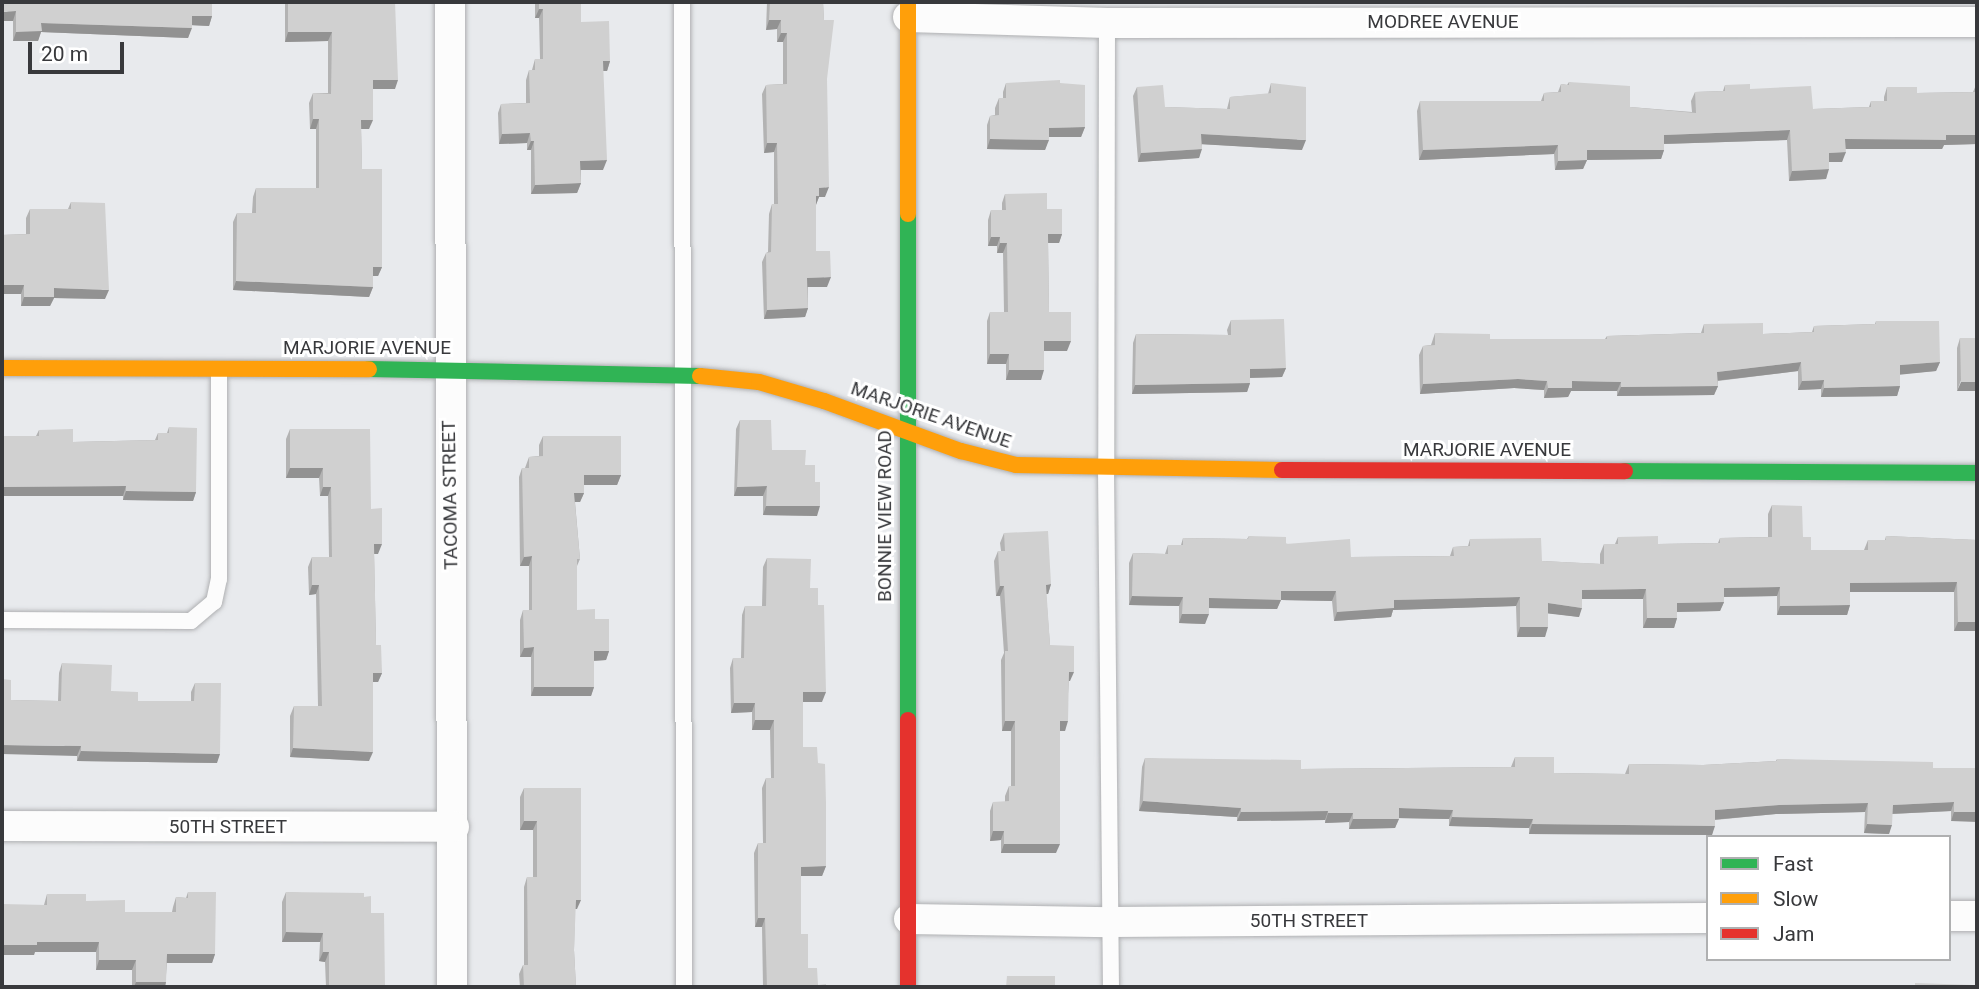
<!DOCTYPE html>
<style>
body{margin:0}
#map{position:relative;width:1979px;height:989px;overflow:hidden;background:#e8eaed;font-family:Roboto,sans-serif}
div>[style]{position:absolute}
[style*='--x']{left:calc(var(--x)*1px);top:calc(var(--y)*1px);width:calc(var(--w)*1px);rotate:calc(var(--a)*1deg)}
.roads{filter:drop-shadow(0 0 2px #afb0b2) drop-shadow(0 0 2px #afb0b2)}
.lane>*{height:16px;margin:-8px;padding:0 8px;transform-origin:8px;border-radius:8px;background:#fcfcfc}
.street>*{height:30px;margin:-15px;padding:0 15px;transform-origin:15px;border-radius:15px;background:#fcfcfc}
.fast>*{height:16px;margin:-8px;padding:0 8px;transform-origin:8px;border-radius:8px;background:#30b455}
.slow>*{height:16px;margin:-8px;padding:0 8px;transform-origin:8px;border-radius:8px;background:#ff9f0a}
.jam>*{height:16px;margin:-8px;padding:0 8px;transform-origin:8px;border-radius:8px;background:#e5322d}
.wall>*{inset:0;background:#b3b3b3}
.shaded-wall>*{inset:0;background:#929292}
.building>*{inset:0;background:#d0d0d0}
span{translate:-50% -50%;white-space:nowrap;text-align:center;line-height:1.15;-webkit-text-stroke:6px #fff;paint-order:stroke}
.street-label{font-size:19px;color:#38393c}
.frame{position:absolute;inset:0;border:4px solid #38393c;pointer-events:none}
.legend{position:absolute;left:1706px;top:835px;width:245px;height:126px;box-sizing:border-box;background:#fff;border:2px solid #afb0b1;margin:0;padding:9px 12px;list-style:none;font-size:21px;color:#38393c}
.legend li{display:flex;align-items:center;gap:14px;height:35px}
.legend b{width:35px;border:2px solid #afb0b1}
.scale{position:absolute;left:28px;top:42px;width:96px;height:32px;box-sizing:border-box;border:4px solid #38393c;border-top:0;padding-left:9px;font-size:21px;line-height:24px;white-space:nowrap;color:#38393c;-webkit-text-stroke:5px #fff;paint-order:stroke}
</style>
<div id="map">
<div class="roads">
<div class="lane">
<div style="--x:682;--y:2;--w:985;--a:89.88"></div>
<div style="--x:1107;--y:23;--w:446;--a:90.1"></div>
<div style="--x:1106;--y:469;--w:518;--a:89.45"></div>
<div style="--x:2;--y:620;--w:189;--a:0.3"></div>
<div style="--x:191;--y:621;--w:30;--a:-40"></div>
<div style="--x:214;--y:602;--w:24;--a:-78"></div>
<div style="--x:219;--y:579;--w:210;--a:-90"></div>
</div>
<div class="street">
<div style="--x:450;--y:2;--w:985;--a:89.88"></div>
<div style="--x:908;--y:17;--w:199;--a:1.7"></div>
<div style="--x:1107;--y:23;--w:870;--a:-0.07"></div>
<div style="--x:2;--y:826;--w:452;--a:0.1"></div>
<div style="--x:1949;--y:916;--w:28;--a:0"></div>
<div style="--x:909;--y:919;--w:202;--a:0.9"></div>
<div style="--x:1111;--y:922;--w:597;--a:-0.38"></div>
</div>
<div class="fast">
<div style="--x:908;--y:214;--w:506;--a:90"></div>
<div style="--x:369;--y:369;--w:331;--a:1.2"></div>
<div style="--x:1625;--y:471;--w:352;--a:0.3"></div>
</div>
<div class="slow">
<div style="--x:908;--y:2;--w:212;--a:90"></div>
<div style="--x:2;--y:368;--w:367;--a:0.2"></div>
<div style="--x:700;--y:376;--w:59;--a:5.8"></div>
<div style="--x:759;--y:382;--w:68;--a:16.3"></div>
<div style="--x:824;--y:401;--w:146;--a:20.1"></div>
<div style="--x:961;--y:451;--w:57;--a:14.3"></div>
<div style="--x:1016;--y:465;--w:266;--a:1.1"></div>
</div>
<div class="jam">
<div style="--x:1282;--y:470;--w:343;--a:0.2"></div>
<div style="--x:908;--y:720;--w:267;--a:90"></div>
</div>
</div>
<div class="wall">
<div style="clip-path:polygon(2px 2px,212px 16px,209px 26px,192px 25px,188px 38px,41px 32px,38px 41px,13px 41px,13px 21px)"></div>
<div style="clip-path:polygon(285px 2px,395px 2px,395px 89px,373px 89px,369px 129px,361px 129px,362px 169px,382px 267px,378px 276px,373px 276px,373px 287px,369px 297px,233px 290px,233px 222px,237px 213px,252px 213px,253px 197px,256px 188px,316px 188px,316px 129px,310px 129px,309px 103px,313px 93px,328px 93px,328px 41px,285px 42px)"></div>
<div style="clip-path:polygon(535px 2px,581px 2px,581px 22px,610px 61px,607px 71px,603px 71px,603px 170px,581px 170px,581px 183px,577px 193px,531px 194px,531px 150px,527px 150px,527px 143px,499px 144px,498px 113px,501px 104px,526px 103px,526px 80px,529px 70px,532px 70px,535px 59px,540px 59px,539px 18px,535px 18px)"></div>
<div style="clip-path:polygon(767px 2px,823px 2px,827px 79px,825px 197px,819px 197px,816px 204px,816px 251px,827px 287px,808px 287px,808px 308px,805px 317px,764px 319px,762px 262px,766px 253px,768px 252px,769px 214px,772px 204px,774px 204px,774px 152px,764px 153px,762px 94px,766px 85px,783px 84px,783px 42px,777px 42px,777px 29px,766px 30px)"></div>
<div style="clip-path:polygon(1569px 82px,1630px 107px,1692px 112px,1691px 101px,1695px 92px,1723px 91px,1725px 85px,1750px 89px,1813px 109px,1869px 107px,1871px 101px,1884px 101px,1884px 97px,1887px 87px,1917px 93px,1973px 92px,1976px 85px,1977px 144px,1944px 145px,1942px 149px,1845px 149px,1842px 162px,1829px 162px,1826px 179px,1789px 181px,1787px 140px,1664px 144px,1664px 150px,1661px 159px,1587px 160px,1583px 169px,1555px 170px,1554px 154px,1419px 160px,1417px 111px,1420px 101px,1541px 101px,1544px 93px,1558px 92px,1561px 84px,1567px 85px)"></div>
<div style="clip-path:polygon(1006px 83px,1060px 83px,1085px 127px,1081px 137px,1049px 137px,1045px 150px,987px 149px,987px 125px,990px 116px,995px 115px,995px 108px,999px 98px,1003px 98px,1003px 92px)"></div>
<div style="clip-path:polygon(1271px 83px,1302px 150px,1202px 144px,1199px 158px,1138px 162px,1133px 96px,1137px 87px,1165px 107px,1227px 109px,1230px 97px,1268px 94px)"></div>
<div style="clip-path:polygon(1005px 194px,1047px 209px,1062px 234px,1059px 243px,1048px 243px,1049px 312px,1067px 351px,1044px 351px,1041px 380px,1006px 380px,1006px 364px,987px 364px,987px 321px,990px 312px,1004px 312px,1003px 253px,997px 253px,997px 246px,988px 246px,988px 220px,991px 210px,1002px 210px,1002px 203px)"></div>
<div style="clip-path:polygon(71px 202px,105px 299px,54px 298px,50px 306px,21px 306px,21px 294px,2px 294px,2px 235px,26px 234px,26px 218px,30px 209px,68px 209px)"></div>
<div style="clip-path:polygon(1231px 320px,1286px 368px,1282px 377px,1250px 378px,1250px 383px,1247px 392px,1132px 394px,1133px 343px,1136px 334px,1228px 335px,1227px 330px)"></div>
<div style="clip-path:polygon(1876px 321px,1940px 362px,1936px 371px,1900px 374px,1900px 386px,1897px 396px,1821px 397px,1821px 389px,1798px 390px,1798px 371px,1718px 381px,1718px 386px,1714px 395px,1617px 396px,1617px 391px,1571px 391px,1568px 397px,1544px 398px,1544px 390px,1514px 388px,1420px 394px,1419px 355px,1423px 346px,1431px 345px,1435px 333px,1490px 339px,1605px 339px,1607px 336px,1701px 333px,1704px 324px,1763px 334px,1812px 332px,1814px 326px,1875px 324px)"></div>
<div style="clip-path:polygon(1960px 338px,1977px 338px,1957px 391px,1957px 348px)"></div>
<div style="clip-path:polygon(740px 420px,772px 450px,805px 465px,815px 482px,817px 516px,763px 515px,763px 496px,734px 496px,736px 429px)"></div>
<div style="clip-path:polygon(169px 427px,196px 492px,193px 501px,123px 500px,123px 496px,2px 496px,2px 436px,36px 436px,39px 430px,73px 442px,155px 440px,158px 433px,167px 433px)"></div>
<div style="clip-path:polygon(290px 429px,371px 509px,378px 554px,374px 554px,376px 645px,382px 673px,378px 682px,373px 682px,369px 761px,290px 757px,290px 716px,294px 706px,318px 706px,316px 594px,309px 595px,308px 567px,312px 557px,329px 557px,328px 496px,320px 496px,319px 478px,286px 478px,286px 439px)"></div>
<div style="clip-path:polygon(543px 436px,621px 475px,617px 485px,584px 485px,584px 493px,580px 502px,575px 502px,580px 559px,577px 566px,577px 610px,595px 619px,609px 651px,606px 660px,594px 661px,594px 687px,591px 696px,531px 696px,531px 657px,520px 657px,520px 620px,523px 610px,529px 610px,529px 566px,520px 566px,519px 477px,522px 468px,525px 468px,529px 457px,539px 456px,539px 445px)"></div>
<div style="clip-path:polygon(1772px 505px,1803px 537px,1811px 550px,1864px 550px,1868px 540px,1885px 540px,1886px 536px,1977px 540px,1977px 631px,1954px 631px,1954px 592px,1850px 592px,1850px 605px,1847px 615px,1777px 615px,1777px 596px,1724px 597px,1724px 602px,1720px 611px,1677px 612px,1677px 618px,1674px 628px,1643px 628px,1643px 599px,1582px 599px,1579px 617px,1548px 613px,1545px 637px,1517px 637px,1516px 606px,1393px 610px,1391px 617px,1334px 621px,1332px 601px,1281px 600px,1277px 609px,1209px 608px,1205px 624px,1179px 623px,1179px 606px,1129px 605px,1129px 563px,1133px 553px,1165px 554px,1168px 545px,1181px 545px,1183px 538px,1247px 539px,1249px 536px,1351px 557px,1450px 556px,1453px 547px,1468px 546px,1470px 539px,1542px 561px,1600px 564px,1600px 554px,1604px 544px,1615px 544px,1618px 537px,1658px 544px,1718px 543px,1720px 538px,1768px 537px,1768px 514px)"></div>
<div style="clip-path:polygon(1004px 533px,1051px 584px,1048px 594px,1046px 594px,1050px 645px,1070px 681px,1069px 681px,1065px 731px,1060px 731px,1056px 853px,1001px 853px,1001px 840px,990px 841px,990px 811px,993px 802px,1005px 802px,1005px 796px,1009px 786px,1011px 786px,1011px 731px,1002px 731px,1001px 660px,1004px 653px,1000px 596px,996px 596px,994px 561px,998px 551px,1001px 551px,1000px 543px)"></div>
<div style="clip-path:polygon(767px 558px,810px 588px,818px 605px,822px 702px,803px 702px,803px 747px,818px 763px,826px 866px,822px 876px,801px 876px,801px 934px,808px 968px,818px 985px,826px 987px,763px 987px,762px 927px,755px 927px,754px 853px,758px 843px,763px 843px,762px 788px,766px 778px,771px 778px,770px 730px,752px 730px,752px 712px,731px 713px,730px 668px,733px 658px,741px 658px,742px 615px,745px 606px,762px 606px,763px 567px)"></div>
<div style="clip-path:polygon(62px 663px,111px 691px,138px 701px,191px 701px,191px 692px,195px 683px,217px 763px,77px 761px,77px 756px,11px 700px,58px 701px,59px 673px)"></div>
<div style="clip-path:polygon(1515px 757px,1554px 773px,1625px 774px,1629px 764px,1703px 765px,1776px 761px,1777px 759px,1933px 768px,1977px 768px,1951px 821px,1951px 811px,1892px 814px,1889px 834px,1864px 833px,1865px 812px,1776px 814px,1715px 820px,1712px 835px,1529px 834px,1529px 828px,1449px 826px,1449px 819px,1399px 818px,1395px 828px,1349px 829px,1349px 822px,1325px 823px,1325px 820px,1237px 821px,1237px 817px,1139px 811px,1142px 767px,1145px 758px,1301px 769px,1511px 767px)"></div>
<div style="clip-path:polygon(524px 788px,577px 909px,575px 909px,574px 950px,576px 987px,520px 987px,519px 974px,523px 965px,524px 965px,524px 887px,527px 877px,533px 877px,533px 830px,520px 830px,520px 797px)"></div>
<div style="clip-path:polygon(188px 892px,215px 954px,212px 963px,167px 963px,165px 987px,132px 987px,132px 970px,96px 970px,96px 952px,35px 952px,34px 955px,44px 905px,47px 894px,86px 901px,125px 912px,172px 912px,173px 907px,176px 897px,186px 898px)"></div>
<div style="clip-path:polygon(286px 892px,364px 897px,371px 913px,385px 987px,326px 987px,325px 962px,319px 961px,320px 942px,282px 942px,282px 902px)"></div>
</div>
<div class="shaded-wall">
<div style="clip-path:polygon(539px 9px,543px 9px,539px 18px,535px 18px)"></div>
<div style="clip-path:polygon(16px 11px,13px 21px,2px 21px,2px 12px)"></div>
<div style="clip-path:polygon(192px 16px,212px 16px,209px 26px,188px 25px)"></div>
<div style="clip-path:polygon(769px 20px,781px 20px,777px 29px,766px 30px)"></div>
<div style="clip-path:polygon(41px 23px,192px 28px,188px 38px,41px 32px,38px 41px,13px 41px,16px 32px)"></div>
<div style="clip-path:polygon(288px 32px,332px 32px,328px 41px,285px 42px)"></div>
<div style="clip-path:polygon(781px 33px,787px 33px,783px 42px,777px 42px)"></div>
<div style="clip-path:polygon(603px 61px,610px 61px,607px 71px,600px 71px)"></div>
<div style="clip-path:polygon(373px 80px,398px 80px,395px 89px,369px 89px)"></div>
<div style="clip-path:polygon(313px 119px,319px 119px,316px 129px,310px 129px)"></div>
<div style="clip-path:polygon(361px 120px,373px 120px,369px 129px,357px 129px)"></div>
<div style="clip-path:polygon(1085px 127px,1081px 137px,1045px 137px,1049px 128px)"></div>
<div style="clip-path:polygon(1790px 130px,1787px 140px,1661px 144px,1664px 135px)"></div>
<div style="clip-path:polygon(530px 133px,527px 143px,499px 144px,502px 134px)"></div>
<div style="clip-path:polygon(1201px 134px,1306px 140px,1302px 150px,1198px 144px)"></div>
<div style="clip-path:polygon(1946px 135px,1977px 135px,1977px 144px,1944px 145px,1942px 149px,1841px 149px,1845px 139px)"></div>
<div style="clip-path:polygon(990px 139px,1049px 140px,1045px 150px,987px 149px)"></div>
<div style="clip-path:polygon(531px 141px,534px 141px,531px 150px,527px 150px)"></div>
<div style="clip-path:polygon(767px 143px,777px 143px,774px 152px,764px 153px)"></div>
<div style="clip-path:polygon(1558px 145px,1554px 154px,1419px 160px,1423px 150px)"></div>
<div style="clip-path:polygon(1202px 149px,1199px 158px,1138px 162px,1141px 153px)"></div>
<div style="clip-path:polygon(1587px 150px,1664px 150px,1661px 159px,1583px 160px)"></div>
<div style="clip-path:polygon(1846px 152px,1842px 162px,1825px 162px,1829px 153px)"></div>
<div style="clip-path:polygon(607px 160px,603px 170px,577px 170px,580px 161px)"></div>
<div style="clip-path:polygon(1587px 160px,1583px 169px,1555px 170px,1558px 161px)"></div>
<div style="clip-path:polygon(1829px 169px,1826px 179px,1789px 181px,1792px 171px)"></div>
<div style="clip-path:polygon(581px 183px,577px 193px,531px 194px,535px 185px)"></div>
<div style="clip-path:polygon(829px 187px,825px 197px,819px 197px,816px 205px,813px 205px,819px 188px)"></div>
<div style="clip-path:polygon(1048px 234px,1062px 234px,1059px 243px,1045px 243px)"></div>
<div style="clip-path:polygon(991px 237px,1000px 237px,997px 246px,988px 246px)"></div>
<div style="clip-path:polygon(1000px 243px,1007px 243px,1003px 253px,997px 253px)"></div>
<div style="clip-path:polygon(373px 267px,382px 267px,378px 276px,369px 276px)"></div>
<div style="clip-path:polygon(831px 277px,827px 287px,804px 287px,807px 278px)"></div>
<div style="clip-path:polygon(236px 281px,373px 287px,369px 297px,233px 290px)"></div>
<div style="clip-path:polygon(2px 285px,24px 285px,21px 294px,2px 294px)"></div>
<div style="clip-path:polygon(54px 288px,109px 290px,105px 299px,54px 298px,50px 306px,21px 306px,24px 297px)"></div>
<div style="clip-path:polygon(808px 308px,805px 317px,764px 319px,767px 310px)"></div>
<div style="clip-path:polygon(1044px 341px,1071px 341px,1067px 351px,1041px 351px)"></div>
<div style="clip-path:polygon(990px 354px,1009px 354px,1006px 364px,987px 364px)"></div>
<div style="clip-path:polygon(1801px 362px,1798px 371px,1714px 381px,1717px 372px)"></div>
<div style="clip-path:polygon(1940px 362px,1936px 371px,1897px 375px,1900px 365px)"></div>
<div style="clip-path:polygon(1286px 368px,1282px 377px,1246px 378px,1250px 369px)"></div>
<div style="clip-path:polygon(1009px 370px,1044px 370px,1041px 380px,1006px 380px)"></div>
<div style="clip-path:polygon(1518px 379px,1547px 381px,1544px 390px,1514px 388px,1420px 394px,1423px 384px)"></div>
<div style="clip-path:polygon(1824px 380px,1821px 389px,1798px 390px,1802px 381px)"></div>
<div style="clip-path:polygon(1572px 381px,1621px 382px,1617px 391px,1571px 391px,1568px 397px,1544px 398px,1548px 388px)"></div>
<div style="clip-path:polygon(1961px 382px,1977px 382px,1977px 391px,1957px 391px)"></div>
<div style="clip-path:polygon(1250px 383px,1247px 392px,1132px 394px,1135px 385px)"></div>
<div style="clip-path:polygon(1718px 386px,1714px 395px,1617px 396px,1621px 387px)"></div>
<div style="clip-path:polygon(1900px 386px,1897px 396px,1821px 397px,1824px 388px)"></div>
<div style="clip-path:polygon(290px 468px,323px 468px,319px 478px,286px 478px)"></div>
<div style="clip-path:polygon(584px 475px,621px 475px,617px 485px,580px 485px)"></div>
<div style="clip-path:polygon(126px 486px,123px 496px,2px 496px,2px 487px)"></div>
<div style="clip-path:polygon(767px 486px,763px 496px,734px 496px,737px 487px)"></div>
<div style="clip-path:polygon(323px 487px,331px 487px,328px 496px,320px 496px)"></div>
<div style="clip-path:polygon(126px 491px,196px 492px,193px 501px,123px 500px)"></div>
<div style="clip-path:polygon(574px 493px,584px 493px,580px 502px,571px 502px)"></div>
<div style="clip-path:polygon(766px 506px,820px 506px,817px 516px,763px 515px)"></div>
<div style="clip-path:polygon(374px 544px,382px 544px,378px 554px,370px 554px)"></div>
<div style="clip-path:polygon(532px 556px,529px 566px,520px 566px,524px 557px)"></div>
<div style="clip-path:polygon(1957px 582px,1954px 592px,1846px 592px,1850px 583px)"></div>
<div style="clip-path:polygon(1051px 584px,1048px 594px,1042px 594px,1046px 585px)"></div>
<div style="clip-path:polygon(312px 585px,319px 585px,316px 594px,309px 595px)"></div>
<div style="clip-path:polygon(1000px 586px,1004px 586px,1000px 596px,996px 596px)"></div>
<div style="clip-path:polygon(1780px 587px,1777px 596px,1720px 597px,1724px 588px)"></div>
<div style="clip-path:polygon(1646px 589px,1643px 599px,1578px 599px,1582px 590px)"></div>
<div style="clip-path:polygon(1281px 591px,1336px 591px,1332px 601px,1281px 600px,1277px 609px,1206px 608px,1209px 598px)"></div>
<div style="clip-path:polygon(1132px 596px,1183px 597px,1179px 606px,1129px 605px)"></div>
<div style="clip-path:polygon(1520px 597px,1516px 606px,1393px 610px,1391px 617px,1334px 621px,1337px 612px,1394px 600px)"></div>
<div style="clip-path:polygon(1724px 602px,1720px 611px,1674px 612px,1677px 603px)"></div>
<div style="clip-path:polygon(1548px 603px,1582px 608px,1579px 617px,1544px 613px)"></div>
<div style="clip-path:polygon(1850px 605px,1847px 615px,1777px 615px,1780px 606px)"></div>
<div style="clip-path:polygon(1182px 614px,1209px 614px,1205px 624px,1179px 623px)"></div>
<div style="clip-path:polygon(1647px 618px,1677px 618px,1674px 628px,1643px 628px)"></div>
<div style="clip-path:polygon(1958px 622px,1977px 622px,1977px 631px,1954px 631px)"></div>
<div style="clip-path:polygon(1520px 627px,1548px 627px,1545px 637px,1517px 637px)"></div>
<div style="clip-path:polygon(534px 647px,531px 657px,520px 657px,524px 648px)"></div>
<div style="clip-path:polygon(594px 651px,609px 651px,606px 660px,590px 661px)"></div>
<div style="clip-path:polygon(1069px 672px,1074px 672px,1070px 681px,1066px 681px)"></div>
<div style="clip-path:polygon(373px 673px,382px 673px,378px 682px,370px 682px)"></div>
<div style="clip-path:polygon(534px 687px,594px 687px,591px 696px,531px 696px)"></div>
<div style="clip-path:polygon(803px 692px,826px 692px,822px 702px,799px 702px)"></div>
<div style="clip-path:polygon(734px 703px,755px 703px,752px 712px,731px 713px)"></div>
<div style="clip-path:polygon(755px 720px,774px 720px,770px 730px,752px 730px)"></div>
<div style="clip-path:polygon(1005px 721px,1015px 721px,1011px 731px,1002px 731px)"></div>
<div style="clip-path:polygon(1060px 721px,1068px 721px,1065px 731px,1056px 731px)"></div>
<div style="clip-path:polygon(2px 745px,81px 746px,77px 756px,2px 754px)"></div>
<div style="clip-path:polygon(293px 748px,373px 752px,369px 761px,290px 757px)"></div>
<div style="clip-path:polygon(81px 751px,220px 754px,217px 763px,77px 761px)"></div>
<div style="clip-path:polygon(1143px 801px,1241px 808px,1237px 817px,1139px 811px)"></div>
<div style="clip-path:polygon(1954px 802px,1951px 811px,1889px 814px,1893px 805px)"></div>
<div style="clip-path:polygon(1868px 803px,1865px 812px,1776px 814px,1711px 820px,1715px 810px,1779px 805px)"></div>
<div style="clip-path:polygon(1399px 808px,1453px 810px,1449px 819px,1395px 818px)"></div>
<div style="clip-path:polygon(1328px 811px,1325px 820px,1237px 821px,1241px 812px)"></div>
<div style="clip-path:polygon(1954px 812px,1977px 812px,1977px 822px,1951px 821px)"></div>
<div style="clip-path:polygon(1328px 813px,1353px 813px,1349px 822px,1325px 823px)"></div>
<div style="clip-path:polygon(1452px 817px,1533px 819px,1529px 828px,1449px 826px)"></div>
<div style="clip-path:polygon(1353px 819px,1399px 819px,1395px 828px,1349px 829px)"></div>
<div style="clip-path:polygon(524px 821px,537px 821px,533px 830px,520px 830px)"></div>
<div style="clip-path:polygon(1532px 824px,1715px 826px,1712px 835px,1529px 834px)"></div>
<div style="clip-path:polygon(1867px 824px,1892px 825px,1889px 834px,1864px 833px)"></div>
<div style="clip-path:polygon(993px 831px,1004px 831px,1001px 840px,990px 841px)"></div>
<div style="clip-path:polygon(1004px 844px,1060px 844px,1056px 853px,1001px 853px)"></div>
<div style="clip-path:polygon(826px 866px,822px 876px,797px 876px,801px 867px)"></div>
<div style="clip-path:polygon(576px 900px,581px 900px,577px 909px,572px 909px)"></div>
<div style="clip-path:polygon(758px 918px,765px 918px,762px 927px,755px 927px)"></div>
<div style="clip-path:polygon(286px 932px,323px 933px,320px 942px,282px 942px)"></div>
<div style="clip-path:polygon(37px 942px,99px 942px,96px 952px,35px 952px,34px 955px,2px 955px,2px 945px)"></div>
<div style="clip-path:polygon(323px 952px,329px 952px,325px 962px,319px 961px)"></div>
<div style="clip-path:polygon(167px 954px,215px 954px,212px 963px,163px 963px)"></div>
<div style="clip-path:polygon(99px 960px,136px 960px,132px 970px,96px 970px)"></div>
<div style="clip-path:polygon(136px 982px,166px 982px,165px 987px,134px 987px)"></div>
</div>
<div class="building">
<div style="clip-path:polygon(2px 2px,212px 2px,212px 16px,192px 16px,192px 28px,41px 23px,42px 31px,16px 32px,16px 11px,2px 12px)"></div>
<div style="clip-path:polygon(288px 2px,395px 2px,398px 80px,373px 80px,373px 120px,361px 120px,362px 169px,382px 169px,382px 267px,373px 267px,373px 287px,236px 281px,237px 213px,256px 213px,256px 188px,319px 188px,319px 119px,313px 119px,313px 93px,331px 94px,332px 32px,288px 32px)"></div>
<div style="clip-path:polygon(539px 2px,581px 2px,581px 22px,609px 21px,610px 61px,603px 61px,607px 160px,580px 161px,581px 183px,535px 185px,534px 141px,531px 141px,530px 133px,502px 134px,501px 104px,530px 103px,529px 70px,535px 70px,535px 59px,543px 59px,543px 9px,539px 9px)"></div>
<div style="clip-path:polygon(770px 2px,823px 2px,824px 20px,834px 20px,827px 79px,829px 187px,819px 188px,819px 196px,816px 196px,816px 251px,830px 251px,831px 277px,807px 278px,808px 308px,767px 310px,766px 253px,771px 252px,772px 204px,778px 204px,777px 143px,767px 143px,766px 85px,787px 84px,787px 33px,781px 33px,781px 20px,769px 20px)"></div>
<div style="clip-path:polygon(1060px 80px,1060px 83px,1085px 85px,1085px 127px,1049px 128px,1049px 140px,990px 139px,990px 116px,999px 115px,999px 98px,1006px 98px,1006px 83px)"></div>
<div style="clip-path:polygon(1569px 82px,1630px 86px,1630px 107px,1696px 113px,1695px 92px,1725px 91px,1725px 85px,1750px 84px,1750px 89px,1811px 86px,1813px 109px,1871px 107px,1871px 101px,1887px 101px,1887px 87px,1917px 87px,1917px 93px,1976px 92px,1976px 85px,1977px 85px,1977px 135px,1946px 135px,1946px 140px,1845px 139px,1846px 152px,1829px 153px,1829px 169px,1792px 171px,1790px 130px,1664px 135px,1664px 150px,1587px 150px,1587px 160px,1558px 161px,1558px 145px,1423px 150px,1420px 101px,1544px 101px,1544px 93px,1561px 92px,1561px 84px,1569px 85px)"></div>
<div style="clip-path:polygon(1271px 83px,1306px 87px,1306px 140px,1201px 134px,1202px 149px,1141px 153px,1137px 87px,1163px 85px,1165px 107px,1230px 109px,1230px 97px,1271px 93px)"></div>
<div style="clip-path:polygon(1047px 193px,1047px 209px,1062px 209px,1062px 234px,1048px 234px,1049px 312px,1071px 312px,1071px 341px,1044px 341px,1044px 370px,1009px 370px,1009px 354px,990px 354px,990px 312px,1008px 312px,1007px 243px,1000px 243px,1000px 237px,991px 237px,991px 210px,1006px 210px,1005px 194px)"></div>
<div style="clip-path:polygon(71px 202px,105px 203px,109px 290px,54px 288px,54px 297px,24px 297px,24px 285px,2px 285px,2px 235px,30px 234px,30px 209px,71px 209px)"></div>
<div style="clip-path:polygon(1284px 319px,1286px 368px,1250px 369px,1250px 383px,1135px 385px,1136px 334px,1231px 335px,1231px 320px)"></div>
<div style="clip-path:polygon(1876px 321px,1939px 321px,1940px 362px,1900px 365px,1900px 386px,1824px 388px,1824px 380px,1802px 381px,1801px 362px,1717px 372px,1718px 386px,1621px 387px,1621px 382px,1572px 381px,1572px 388px,1548px 388px,1547px 381px,1518px 379px,1423px 384px,1423px 346px,1435px 345px,1435px 333px,1490px 334px,1490px 339px,1607px 339px,1607px 336px,1704px 333px,1704px 324px,1763px 323px,1763px 334px,1814px 332px,1814px 326px,1876px 324px)"></div>
<div style="clip-path:polygon(1960px 338px,1977px 338px,1977px 382px,1961px 382px)"></div>
<div style="clip-path:polygon(740px 420px,771px 420px,772px 450px,806px 450px,805px 465px,815px 465px,815px 482px,820px 482px,820px 506px,766px 506px,767px 486px,737px 487px)"></div>
<div style="clip-path:polygon(169px 427px,197px 428px,196px 492px,126px 491px,126px 486px,2px 487px,2px 436px,39px 436px,39px 430px,73px 429px,73px 442px,158px 440px,158px 433px,169px 433px)"></div>
<div style="clip-path:polygon(290px 429px,370px 429px,371px 509px,382px 508px,382px 544px,374px 544px,376px 645px,381px 645px,382px 673px,373px 673px,373px 752px,293px 748px,294px 706px,322px 706px,319px 585px,312px 585px,312px 557px,332px 557px,331px 487px,323px 487px,323px 468px,290px 468px)"></div>
<div style="clip-path:polygon(543px 436px,621px 436px,621px 475px,584px 475px,584px 493px,574px 493px,580px 559px,577px 559px,577px 610px,595px 609px,595px 619px,609px 619px,609px 651px,594px 651px,594px 687px,534px 687px,534px 647px,524px 648px,523px 610px,532px 610px,532px 556px,524px 557px,522px 468px,529px 468px,529px 457px,543px 456px)"></div>
<div style="clip-path:polygon(1772px 505px,1802px 506px,1803px 537px,1811px 537px,1811px 550px,1868px 550px,1868px 540px,1886px 540px,1886px 536px,1977px 540px,1977px 622px,1958px 622px,1957px 582px,1850px 583px,1850px 605px,1780px 606px,1780px 587px,1724px 588px,1724px 602px,1677px 603px,1677px 618px,1647px 618px,1646px 589px,1582px 590px,1582px 608px,1548px 603px,1548px 627px,1520px 627px,1520px 597px,1394px 600px,1394px 608px,1337px 612px,1336px 591px,1281px 591px,1281px 600px,1209px 598px,1209px 614px,1182px 614px,1183px 597px,1132px 596px,1133px 553px,1168px 554px,1168px 545px,1183px 545px,1183px 538px,1248px 539px,1249px 536px,1286px 537px,1286px 544px,1350px 539px,1351px 557px,1454px 556px,1453px 547px,1470px 546px,1470px 539px,1541px 538px,1542px 561px,1604px 564px,1604px 544px,1618px 544px,1618px 537px,1658px 536px,1658px 544px,1720px 543px,1720px 538px,1772px 537px)"></div>
<div style="clip-path:polygon(1048px 531px,1051px 584px,1046px 585px,1050px 645px,1074px 646px,1074px 672px,1069px 672px,1068px 721px,1060px 721px,1060px 844px,1004px 844px,1004px 831px,993px 831px,993px 802px,1009px 801px,1009px 786px,1015px 786px,1015px 721px,1005px 721px,1005px 651px,1008px 651px,1004px 586px,1000px 586px,998px 551px,1005px 551px,1004px 533px)"></div>
<div style="clip-path:polygon(767px 558px,811px 559px,810px 588px,818px 588px,818px 605px,824px 605px,826px 692px,803px 692px,803px 747px,817px 747px,818px 763px,825px 764px,826px 803px,826px 866px,801px 867px,801px 934px,808px 934px,808px 968px,817px 968px,818px 985px,826px 984px,826px 987px,767px 987px,765px 918px,758px 918px,758px 843px,766px 843px,766px 778px,774px 778px,774px 720px,755px 720px,755px 703px,734px 703px,733px 658px,744px 658px,745px 606px,766px 606px)"></div>
<div style="clip-path:polygon(62px 663px,112px 665px,111px 691px,138px 692px,138px 701px,194px 701px,195px 683px,221px 683px,220px 754px,81px 751px,81px 746px,2px 745px,2px 679px,11px 680px,11px 700px,61px 701px)"></div>
<div style="clip-path:polygon(1515px 757px,1554px 757px,1554px 773px,1629px 774px,1629px 764px,1703px 765px,1777px 761px,1777px 759px,1933px 762px,1933px 768px,1977px 768px,1977px 812px,1954px 812px,1954px 802px,1893px 805px,1892px 825px,1867px 824px,1868px 803px,1779px 805px,1715px 810px,1715px 826px,1532px 824px,1533px 819px,1452px 817px,1453px 810px,1399px 808px,1399px 819px,1353px 819px,1353px 813px,1328px 813px,1328px 811px,1241px 812px,1241px 808px,1143px 801px,1145px 758px,1301px 760px,1301px 769px,1515px 767px)"></div>
<div style="clip-path:polygon(524px 788px,581px 788px,581px 900px,576px 900px,574px 950px,576px 987px,524px 987px,523px 965px,528px 965px,527px 877px,537px 877px,537px 821px,524px 821px)"></div>
<div style="clip-path:polygon(188px 892px,216px 892px,215px 954px,167px 954px,166px 982px,136px 982px,136px 960px,99px 960px,99px 942px,37px 942px,37px 945px,2px 945px,2px 904px,47px 905px,47px 894px,86px 894px,86px 901px,125px 900px,125px 912px,176px 912px,176px 897px,188px 898px)"></div>
<div style="clip-path:polygon(286px 892px,364px 893px,364px 897px,371px 896px,371px 913px,384px 913px,385px 987px,329px 987px,329px 952px,323px 952px,323px 933px,286px 932px)"></div>
<div style="clip-path:polygon(1007px 976px,1055px 976px,1055px 986px,1070px 986px,1070px 987px,1006px 987px)"></div>
<div style="clip-path:polygon(1915px 983px,1973px 985px,1973px 987px,1909px 987px,1915px 987px)"></div>
<div style="clip-path:polygon(1699px 985px,1739px 985px,1739px 987px,1699px 987px)"></div>
<div style="clip-path:polygon(1161px 986px,1161px 987px,1133px 987px)"></div>
<div style="clip-path:polygon(1250px 986px,1354px 986px,1354px 987px,1250px 987px)"></div>
<div style="clip-path:polygon(1535px 986px,1535px 987px,1468px 987px)"></div>
</div>
<div class="street-label">
<span style="left:1443px;top:22px">MODREE AVENUE</span>
<span style="left:367px;top:348px">MARJORIE AVENUE</span>
<span style="left:931px;top:415px;rotate:19deg">MARJORIE AVENUE</span>
<span style="left:1487px;top:450px">MARJORIE AVENUE</span>
<span style="left:450px;top:495px;rotate:-91deg">TACOMA STREET</span>
<span style="left:885px;top:516px;rotate:-90deg">BONNIE VIEW ROAD</span>
<span style="left:228px;top:827px">50TH STREET</span>
<span style="left:1309px;top:921px">50TH STREET</span>
</div>
<div class="frame"></div>
<ul class="legend">
<li><b style="height:9px;background:#30b455"></b>Fast</li>
<li><b style="height:9px;background:#ff9f0a"></b>Slow</li>
<li><b style="height:9px;background:#e5322d"></b>Jam</li>
</ul>
<div class="scale">20 m</div>
</div>
